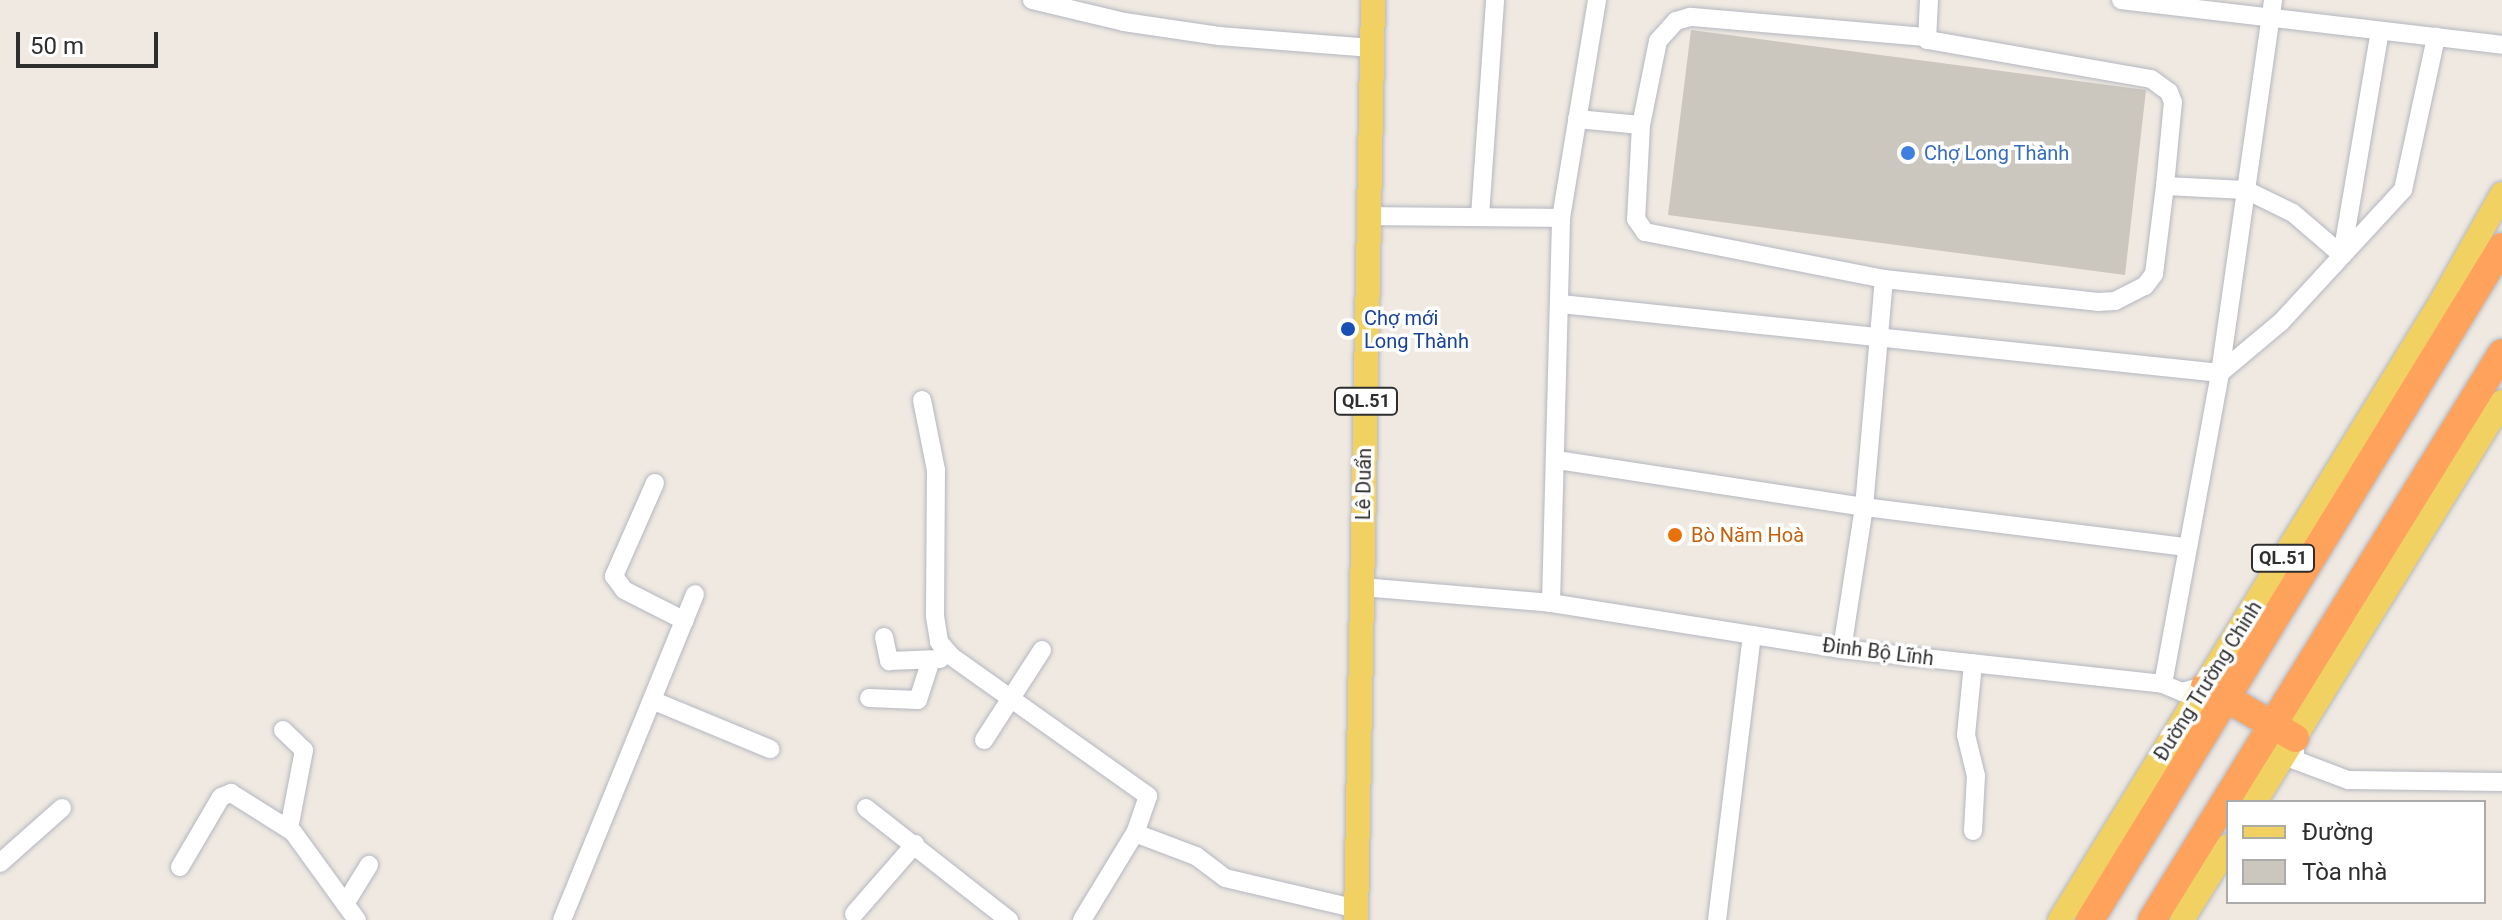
<!DOCTYPE html>
<meta charset="utf-8">
<style>
body{margin:0}
#map{position:relative;width:2502px;height:920px;overflow:hidden;background:#efe9e1;font-family:Roboto,sans-serif}
div>[style]{position:absolute}
[style*='--x']{left:calc(var(--x)*1px);top:calc(var(--y)*1px);width:calc(var(--w)*1px);rotate:calc(var(--a)*1deg)}
.building>*{inset:0;background:#cbc7bf}
.roads{filter:drop-shadow(0 0 2px #b4b7c1) drop-shadow(0 0 2px #b4b7c1)}
.minor>*{height:18px;margin:-9px;padding:0 9px;transform-origin:9px;border-radius:9px;background:#fff}
.major>*{height:24px;margin:-12px;padding:0 12px;transform-origin:12px;border-radius:12px;background:#f2d163}
.highway>*{height:28px;margin:-14px;padding:0 14px;transform-origin:14px;border-radius:14px;background:#ffa35c}
.dots>*{width:22px;height:22px;translate:-50% -50%;box-sizing:border-box;border:4px solid #fff;border-radius:50%}
span{translate:-50% -50%;white-space:nowrap;text-align:center;line-height:1.15;-webkit-text-stroke:7px #fff;paint-order:stroke}
.shield-label span{padding:2px 6px;background:#fff;border:2px solid;border-radius:6px;-webkit-text-stroke-width:0}
.shield-label{font-size:18px;color:#2e2e2e;font-weight:700}
.shop-label{font-size:20px;color:#366cbe}
.left{translate:0 -50%;text-align:left}
.transit-label{font-size:20px;color:#164399}
.street-label{font-size:20px;color:#2e2e2e}
.food-label{font-size:20px;color:#c56008}
.legend{position:absolute;left:2226px;top:800px;width:260px;height:104px;box-sizing:border-box;background:#fff;border:2px solid #ababab;margin:0;padding:10px 14px;list-style:none;font-size:24px;color:#2e2e2e}
.legend li{display:flex;align-items:center;gap:16px;height:40px}
.legend b{width:40px;border:2px solid #ababab}
.scale{position:absolute;left:16px;top:32px;width:142px;height:36px;box-sizing:border-box;border:4px solid #2e2e2e;border-top:0;padding-left:10px;font-size:24px;line-height:28px;white-space:nowrap;color:#2e2e2e;-webkit-text-stroke:6px #fff;paint-order:stroke}
</style>
<div id="map">
<div class="building">
<div style="clip-path:polygon(1691px 30px,2146px 90px,2125px 275px,1668px 215px)"></div>
</div>
<div class="roads">
<div class="minor">
<div style="--x:1032;--y:0;--w:95;--a:13.4"></div>
<div style="--x:1124;--y:22;--w:96;--a:8.4"></div>
<div style="--x:1219;--y:36;--w:153;--a:4.5"></div>
<div style="--x:2121;--y:0;--w:384;--a:6.7"></div>
<div style="--x:1925;--y:37;--w:236;--a:-175.1"></div>
<div style="--x:1690;--y:17;--w:15;--a:164"></div>
<div style="--x:1676;--y:21;--w:27;--a:132"></div>
<div style="--x:1658;--y:41;--w:86;--a:101.4"></div>
<div style="--x:1641;--y:125;--w:94;--a:93"></div>
<div style="--x:1636;--y:219;--w:16;--a:55"></div>
<div style="--x:1645;--y:232;--w:244;--a:11.1"></div>
<div style="--x:1884;--y:279;--w:215;--a:6.1"></div>
<div style="--x:2098;--y:302;--w:17;--a:-3"></div>
<div style="--x:2115;--y:301;--w:34;--a:-27"></div>
<div style="--x:2145;--y:286;--w:15;--a:-53"></div>
<div style="--x:2154;--y:274;--w:89;--a:-82.9"></div>
<div style="--x:2165;--y:186;--w:84;--a:-84.6"></div>
<div style="--x:2173;--y:102;--w:11;--a:-112"></div>
<div style="--x:2169;--y:92;--w:22;--a:-144"></div>
<div style="--x:2151;--y:79;--w:227;--a:-170.1"></div>
<div style="--x:1927;--y:40;--w:40;--a:-87.1"></div>
<div style="--x:1577;--y:119;--w:64;--a:5.4"></div>
<div style="--x:2165;--y:186;--w:81;--a:2.8"></div>
<div style="--x:2246;--y:190;--w:52;--a:26.1"></div>
<div style="--x:2293;--y:213;--w:65;--a:40.6"></div>
<div style="--x:1369;--y:216;--w:192;--a:0.6"></div>
<div style="--x:1480;--y:216;--w:217;--a:-86"></div>
<div style="--x:2342;--y:255;--w:227;--a:-80.4"></div>
<div style="--x:1561;--y:304;--w:663;--a:5.98"></div>
<div style="--x:2220;--y:373;--w:80;--a:-39.9"></div>
<div style="--x:2281;--y:322;--w:180;--a:-47.3"></div>
<div style="--x:2403;--y:190;--w:157;--a:-77.8"></div>
<div style="--x:922;--y:400;--w:71;--a:78.7"></div>
<div style="--x:936;--y:470;--w:146;--a:90.4"></div>
<div style="--x:935;--y:616;--w:26;--a:81"></div>
<div style="--x:939;--y:642;--w:18;--a:49"></div>
<div style="--x:951;--y:656;--w:242;--a:35.4"></div>
<div style="--x:1148;--y:796;--w:39;--a:109"></div>
<div style="--x:1135;--y:833;--w:65;--a:20.7"></div>
<div style="--x:1196;--y:856;--w:36;--a:37"></div>
<div style="--x:1225;--y:878;--w:136;--a:13.2"></div>
<div style="--x:1557;--y:460;--w:311;--a:8.7"></div>
<div style="--x:1864;--y:507;--w:324;--a:7.1"></div>
<div style="--x:655;--y:483;--w:102;--a:113.8"></div>
<div style="--x:614;--y:576;--w:17;--a:54"></div>
<div style="--x:624;--y:590;--w:68;--a:26.9"></div>
<div style="--x:1362;--y:587;--w:190;--a:4.8"></div>
<div style="--x:1551;--y:603;--w:295;--a:9"></div>
<div style="--x:1842;--y:649;--w:323;--a:6.2"></div>
<div style="--x:2163;--y:684;--w:21;--a:23"></div>
<div style="--x:2182;--y:692;--w:24;--a:-15"></div>
<div style="--x:1551;--y:603;--w:385;--a:-88.5"></div>
<div style="--x:1561;--y:218;--w:221;--a:-80.6"></div>
<div style="--x:884;--y:637;--w:25;--a:78"></div>
<div style="--x:889;--y:661;--w:51;--a:-2.2"></div>
<div style="--x:1842;--y:649;--w:144;--a:-81.2"></div>
<div style="--x:1864;--y:507;--w:229;--a:-85"></div>
<div style="--x:2163;--y:684;--w:316;--a:-79.6"></div>
<div style="--x:2220;--y:373;--w:377;--a:-81.9"></div>
<div style="--x:869;--y:698;--w:49;--a:2.3"></div>
<div style="--x:918;--y:700;--w:42;--a:-72"></div>
<div style="--x:654;--y:701;--w:126;--a:22.5"></div>
<div style="--x:283;--y:730;--w:29;--a:44"></div>
<div style="--x:304;--y:750;--w:80;--a:100.8"></div>
<div style="--x:2295;--y:738;--w:22;--a:90"></div>
<div style="--x:2295;--y:760;--w:57;--a:20.7"></div>
<div style="--x:2348;--y:780;--w:154;--a:0.7"></div>
<div style="--x:984;--y:740;--w:107;--a:-57.2"></div>
<div style="--x:866;--y:808;--w:182;--a:38.1"></div>
<div style="--x:1973;--y:831;--w:55;--a:-86.9"></div>
<div style="--x:1976;--y:776;--w:42;--a:-103.7"></div>
<div style="--x:1966;--y:735;--w:72;--a:-84.4"></div>
<div style="--x:0;--y:863;--w:83;--a:-41.6"></div>
<div style="--x:180;--y:867;--w:81;--a:-59.6"></div>
<div style="--x:221;--y:797;--w:11;--a:-22"></div>
<div style="--x:231;--y:793;--w:73;--a:32.2"></div>
<div style="--x:293;--y:832;--w:109;--a:54"></div>
<div style="--x:345;--y:904;--w:46;--a:-58.4"></div>
<div style="--x:854;--y:914;--w:93;--a:-48.9"></div>
<div style="--x:562;--y:920;--w:352;--a:-67.8"></div>
<div style="--x:1082;--y:920;--w:102;--a:-58.7"></div>
<div style="--x:1717;--y:920;--w:287;--a:-83"></div>
</div>
<div class="major">
<div style="--x:2255;--y:802;--w:470;--a:-58.3"></div>
<div style="--x:1356;--y:920;--w:920;--a:-88.94"></div>
<div style="--x:2060;--y:920;--w:726;--a:-58.35"></div>
<div style="--x:2441;--y:302;--w:124;--a:-60.5"></div>
<div style="--x:2182;--y:920;--w:87;--a:-58.1"></div>
</div>
<div class="highway">
<div style="--x:2205;--y:686;--w:104;--a:30"></div>
<div style="--x:2090;--y:920;--w:789;--a:-58.53"></div>
<div style="--x:2152;--y:920;--w:666;--a:-58.31"></div>
</div>
</div>
<div class="dots">
<div style="left:1908px;top:153px;background:#3f7fe0"></div>
<div style="left:1348px;top:329px;background:#1a4fb4"></div>
<div style="left:1675px;top:535px;background:#e8710a"></div>
</div>
<div class="shield-label">
<span style="left:1366px;top:401px">QL.51</span>
<span style="left:2283px;top:558px">QL.51</span>
</div>
<div class="shop-label">
<span class="left" style="left:1924px;top:153px">Chợ Long Thành</span>
</div>
<div class="transit-label">
<span class="left" style="left:1364px;top:330px">Chợ mới<br>Long Thành</span>
</div>
<div class="street-label">
<span style="left:1364px;top:484px;rotate:-89deg">Lê Duẩn</span>
<span style="left:1878px;top:652px;rotate:7deg">Đinh Bộ Lĩnh</span>
<span style="left:2208px;top:681px;rotate:-58deg">Đường Trường Chinh</span>
</div>
<div class="food-label">
<span class="left" style="left:1691px;top:535px">Bò Năm Hoà</span>
</div>
<ul class="legend">
<li><b style="height:10px;background:#f2d163"></b>Đường</li>
<li><b style="height:22px;background:#cbc7bf"></b>Tòa nhà</li>
</ul>
<div class="scale">50 m</div>
</div>
